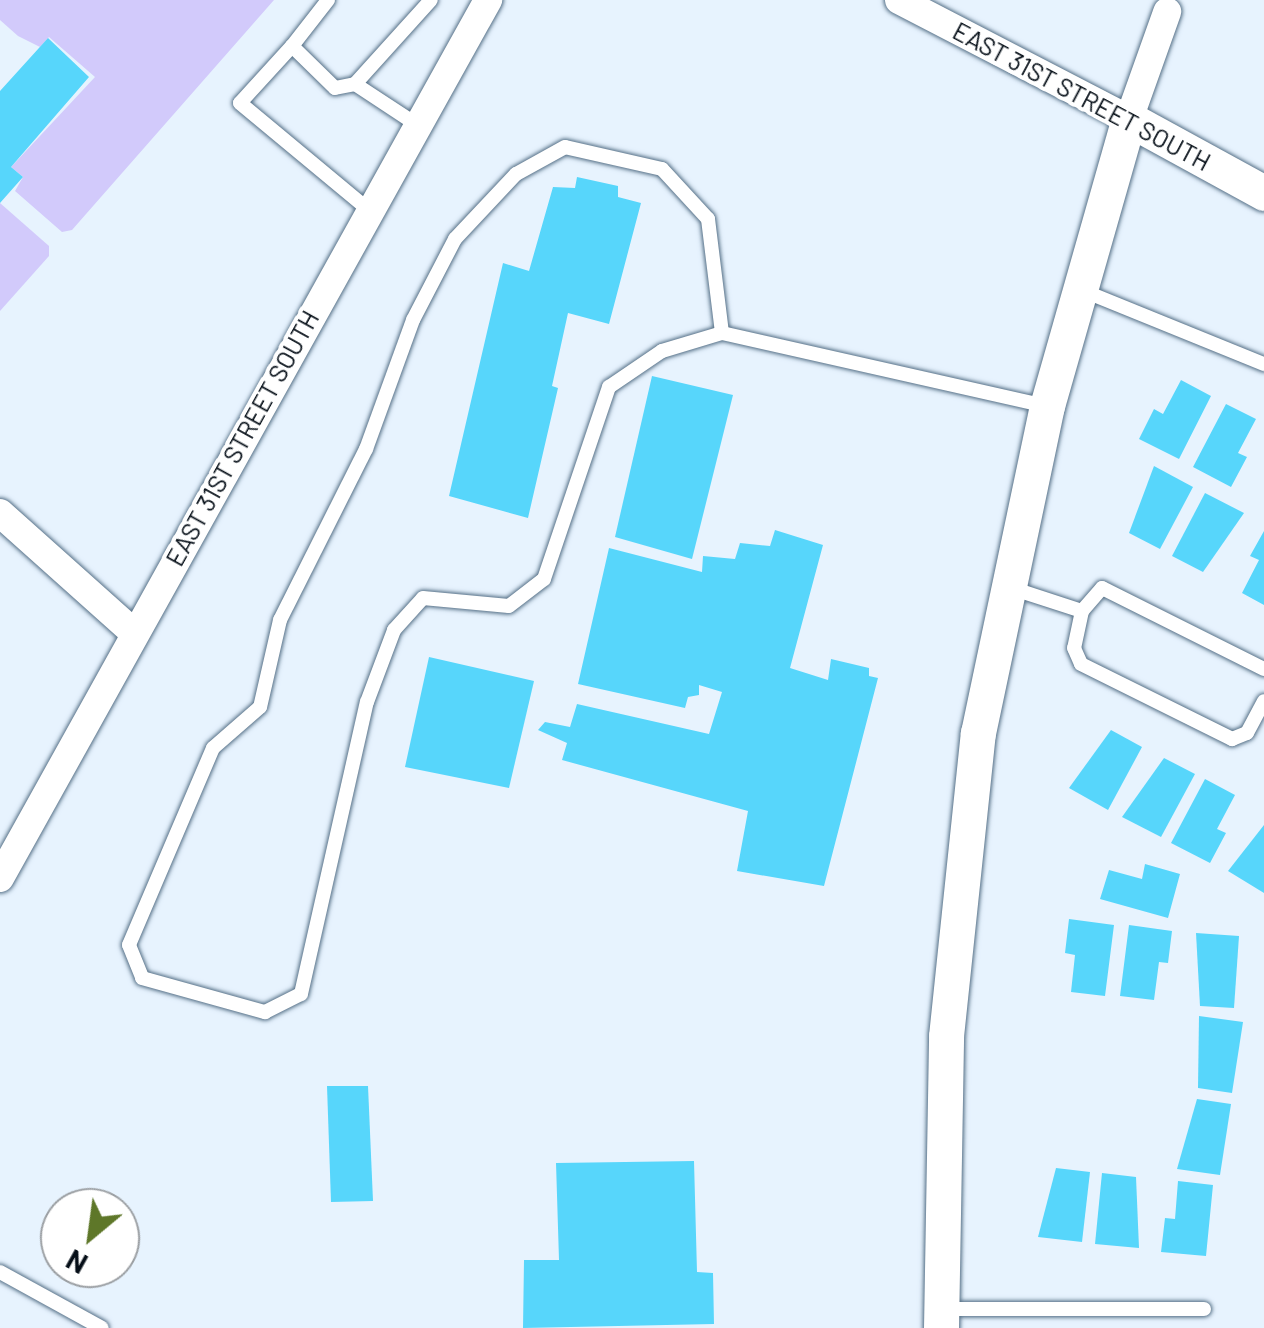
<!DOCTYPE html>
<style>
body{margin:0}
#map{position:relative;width:1264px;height:1328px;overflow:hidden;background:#e7f3fe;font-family:Barlow,sans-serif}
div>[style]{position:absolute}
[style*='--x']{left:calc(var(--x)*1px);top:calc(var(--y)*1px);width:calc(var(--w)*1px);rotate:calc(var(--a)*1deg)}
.green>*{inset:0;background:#d2cafb}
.building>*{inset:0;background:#57d6fb}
.roads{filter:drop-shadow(0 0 2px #557087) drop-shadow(0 0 2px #557087)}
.service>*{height:14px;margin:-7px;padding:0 7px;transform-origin:7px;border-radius:7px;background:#fff}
.minor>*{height:28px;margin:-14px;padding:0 14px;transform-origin:14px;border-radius:14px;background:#fff}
.tertiary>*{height:35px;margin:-17.5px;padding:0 17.5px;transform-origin:17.5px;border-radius:17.5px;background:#fff}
span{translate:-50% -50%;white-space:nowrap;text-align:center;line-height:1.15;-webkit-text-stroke:8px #fff;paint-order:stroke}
.street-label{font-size:25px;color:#060f18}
.north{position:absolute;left:40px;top:1188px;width:100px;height:100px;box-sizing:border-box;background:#fff;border:2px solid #9b9fa3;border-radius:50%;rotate:209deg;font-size:28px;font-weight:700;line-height:40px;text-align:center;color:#060f18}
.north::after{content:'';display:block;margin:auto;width:35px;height:45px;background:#5e7729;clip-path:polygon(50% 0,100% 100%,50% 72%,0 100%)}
</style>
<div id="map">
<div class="green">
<div style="clip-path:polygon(0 0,274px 0,72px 230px,62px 232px,15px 191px,23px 177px,11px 167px,95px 77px,49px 37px,40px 47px,18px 36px,0 20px)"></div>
<div style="clip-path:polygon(0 203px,49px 246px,49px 256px,0 311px)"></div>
</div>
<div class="building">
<div style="clip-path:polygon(48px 38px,89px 77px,11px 167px,23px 177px,0 203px,0 91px)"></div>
<div style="clip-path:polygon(577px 177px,618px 186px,618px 197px,641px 203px,609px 324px,568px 313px,552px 386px,558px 388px,528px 518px,449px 496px,503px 263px,529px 271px,553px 187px,575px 188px)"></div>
<div style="clip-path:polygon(652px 376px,733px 395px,692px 559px,615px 537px)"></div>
<div style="clip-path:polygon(1181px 380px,1211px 396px,1179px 459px,1139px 439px,1154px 409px,1163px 414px)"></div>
<div style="clip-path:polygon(1226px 404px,1256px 419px,1238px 453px,1247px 457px,1231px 487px,1193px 467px)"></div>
<div style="clip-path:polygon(1154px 466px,1193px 487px,1160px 549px,1129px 533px)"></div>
<div style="clip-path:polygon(1205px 493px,1244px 513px,1203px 572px,1172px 556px)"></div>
<div style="clip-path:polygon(775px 530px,823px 545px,790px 668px,828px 680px,831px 659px,869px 668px,869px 676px,878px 678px,824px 886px,737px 871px,748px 811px,562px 760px,567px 743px,538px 730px,545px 722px,570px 727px,577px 704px,709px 734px,722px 692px,699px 685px,699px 695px,688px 697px,685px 708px,578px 684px,609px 548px,702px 572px,703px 556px,735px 559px,740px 543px,770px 546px)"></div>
<div style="clip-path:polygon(1264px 531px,1264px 605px,1242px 593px,1259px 560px,1250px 556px)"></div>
<div style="clip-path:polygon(429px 657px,534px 681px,509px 788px,405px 767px)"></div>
<div style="clip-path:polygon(1111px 730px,1142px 747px,1108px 810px,1069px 788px)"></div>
<div style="clip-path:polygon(1164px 758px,1195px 774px,1161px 837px,1122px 817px)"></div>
<div style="clip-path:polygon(1205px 779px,1235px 795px,1217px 829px,1226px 833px,1210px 863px,1171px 843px)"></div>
<div style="clip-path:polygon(1264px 825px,1264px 893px,1228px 871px)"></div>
<div style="clip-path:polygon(1145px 864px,1180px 874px,1168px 918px,1100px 899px,1109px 870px,1142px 879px)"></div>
<div style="clip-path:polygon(1069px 919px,1114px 925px,1105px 996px,1071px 992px,1075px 955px,1065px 953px)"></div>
<div style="clip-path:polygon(1129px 925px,1172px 931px,1168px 963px,1159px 962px,1154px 1000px,1120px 996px)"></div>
<div style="clip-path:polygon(1196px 933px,1239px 936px,1234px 1008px,1200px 1006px)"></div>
<div style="clip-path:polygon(1199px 1016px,1243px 1022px,1232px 1093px,1198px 1088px)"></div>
<div style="clip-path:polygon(327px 1086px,368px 1086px,373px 1201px,331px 1202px)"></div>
<div style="clip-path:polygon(1197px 1099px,1231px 1104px,1220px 1175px,1177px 1169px)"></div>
<div style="clip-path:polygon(694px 1161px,697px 1272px,713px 1273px,714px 1324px,523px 1328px,524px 1260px,559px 1260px,556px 1163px)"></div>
<div style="clip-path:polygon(1056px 1168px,1090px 1172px,1082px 1242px,1038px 1237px)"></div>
<div style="clip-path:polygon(1102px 1173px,1136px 1177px,1139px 1248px,1095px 1244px)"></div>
<div style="clip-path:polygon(1178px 1181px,1213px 1185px,1206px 1256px,1161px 1252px,1165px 1218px,1175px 1219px)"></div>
</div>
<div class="roads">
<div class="service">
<div style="--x:328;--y:0;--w:58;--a:128"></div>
<div style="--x:292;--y:46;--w:60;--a:44.3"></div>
<div style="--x:335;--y:88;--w:20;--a:-11"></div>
<div style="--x:355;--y:84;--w:73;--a:33.3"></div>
<div style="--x:292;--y:46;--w:77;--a:132.4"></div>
<div style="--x:240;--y:103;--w:168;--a:39.7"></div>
<div style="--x:355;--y:84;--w:113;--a:-47.9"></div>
<div style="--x:1079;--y:289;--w:200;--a:22.1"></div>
<div style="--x:722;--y:333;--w:115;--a:-97"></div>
<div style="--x:708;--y:219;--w:68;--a:-132.6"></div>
<div style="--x:662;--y:169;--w:99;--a:-167.2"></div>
<div style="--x:565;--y:147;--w:56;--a:151.1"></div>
<div style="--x:516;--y:174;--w:89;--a:133.2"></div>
<div style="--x:455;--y:239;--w:91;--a:117.4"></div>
<div style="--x:413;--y:320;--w:137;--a:110"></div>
<div style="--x:366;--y:449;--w:191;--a:116.7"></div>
<div style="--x:280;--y:620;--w:89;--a:102.9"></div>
<div style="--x:260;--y:707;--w:62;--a:138.9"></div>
<div style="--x:213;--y:748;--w:214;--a:113.1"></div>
<div style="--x:129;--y:945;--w:35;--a:68"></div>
<div style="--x:142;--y:978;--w:128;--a:15.5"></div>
<div style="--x:265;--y:1012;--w:40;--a:-26.6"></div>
<div style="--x:301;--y:994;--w:299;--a:-77.3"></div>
<div style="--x:367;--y:702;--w:77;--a:-69.4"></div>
<div style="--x:394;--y:630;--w:43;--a:-47.8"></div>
<div style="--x:423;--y:598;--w:86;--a:5.3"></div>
<div style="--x:509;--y:606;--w:44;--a:-37.6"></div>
<div style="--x:544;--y:579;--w:203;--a:-71.3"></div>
<div style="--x:609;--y:387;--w:64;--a:-34.2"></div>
<div style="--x:662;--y:351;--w:63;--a:-16.7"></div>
<div style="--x:722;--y:333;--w:332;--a:12.7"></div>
<div style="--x:1008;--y:587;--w:78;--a:18"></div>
<div style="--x:1264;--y:669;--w:181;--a:-153.4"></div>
<div style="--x:1102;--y:588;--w:30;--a:131"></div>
<div style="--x:1082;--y:611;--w:38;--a:102"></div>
<div style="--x:1074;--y:648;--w:17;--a:66"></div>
<div style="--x:1081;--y:664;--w:169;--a:26.4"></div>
<div style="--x:1232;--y:739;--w:16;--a:-22"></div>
<div style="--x:1247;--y:733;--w:36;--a:-62"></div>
<div style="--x:0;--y:1272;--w:116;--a:28.8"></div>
<div style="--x:940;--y:1309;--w:264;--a:0"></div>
</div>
<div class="minor">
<div style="--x:899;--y:0;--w:259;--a:27.4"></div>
<div style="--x:1129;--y:119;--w:114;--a:-70.4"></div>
<div style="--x:0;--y:513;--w:180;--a:41.8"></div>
<div style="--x:0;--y:878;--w:1005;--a:-60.93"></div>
</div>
<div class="tertiary">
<div style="--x:941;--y:1328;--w:292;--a:-89"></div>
<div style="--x:946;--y:1036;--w:305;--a:-84"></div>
<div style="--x:978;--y:733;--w:334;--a:-78.1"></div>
<div style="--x:1047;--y:406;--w:298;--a:-74.1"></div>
<div style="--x:1129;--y:119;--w:154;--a:28.7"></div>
</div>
</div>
<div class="street-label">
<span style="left:1082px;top:96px;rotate:28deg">EAST 31ST STREET SOUTH</span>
<span style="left:242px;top:438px;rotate:-61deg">EAST 31ST STREET SOUTH</span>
</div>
<div class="north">N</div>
</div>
